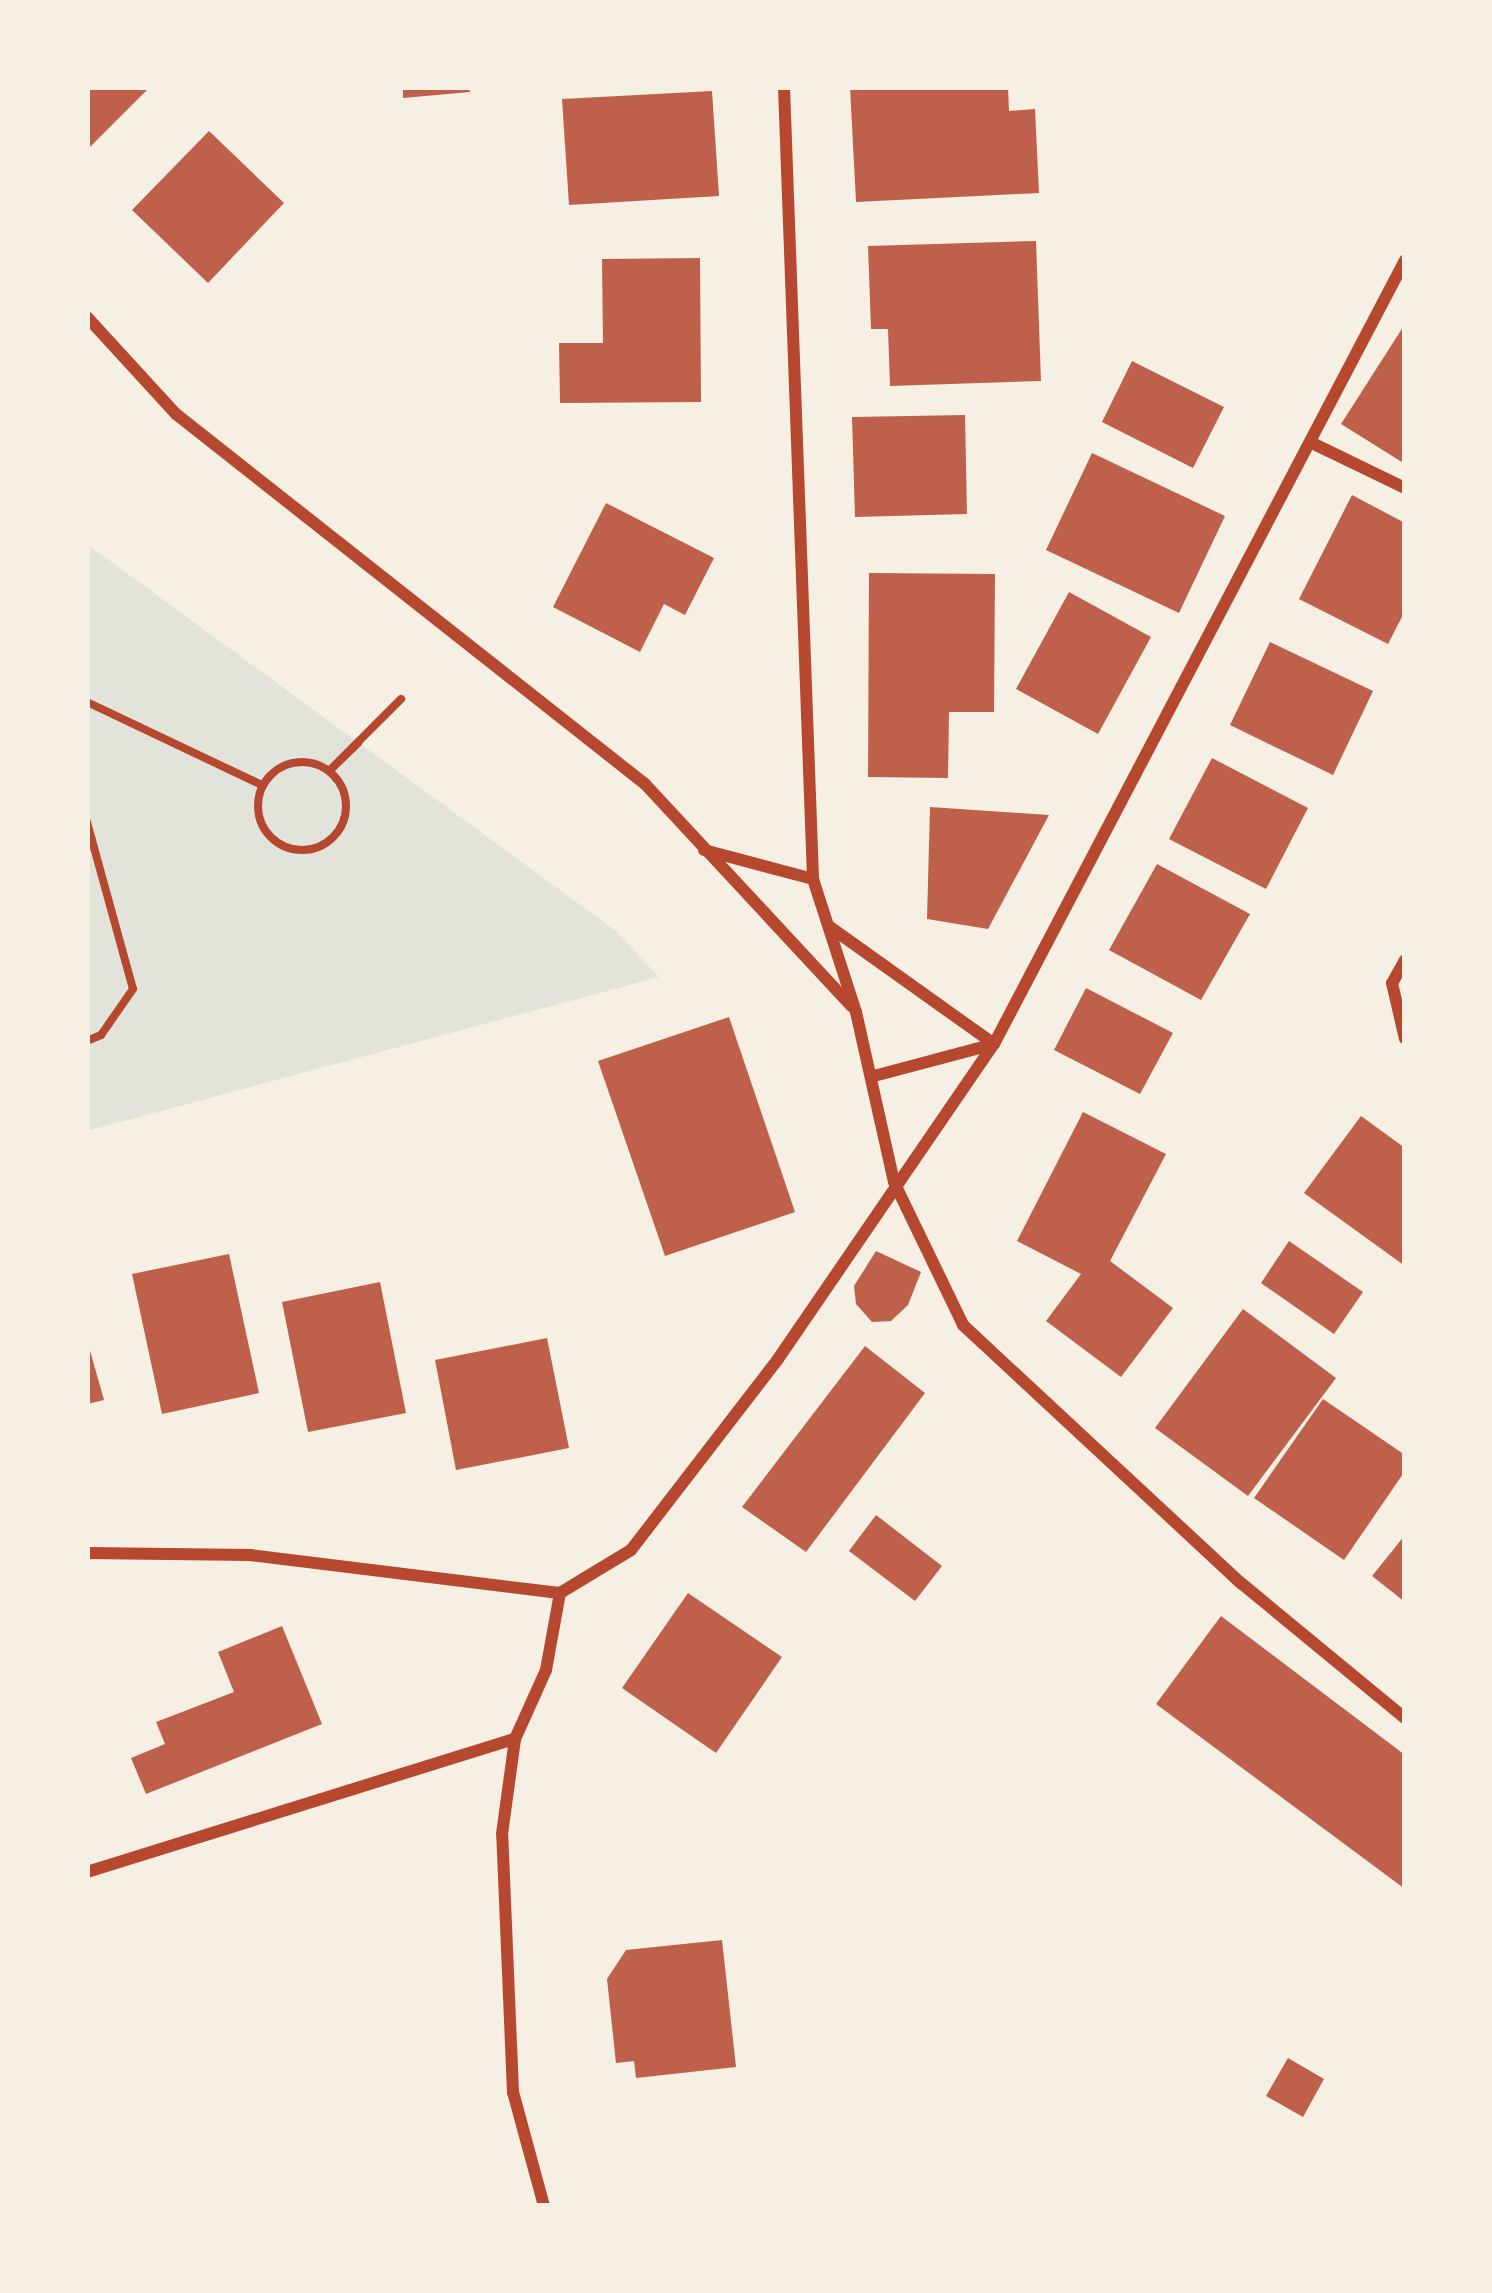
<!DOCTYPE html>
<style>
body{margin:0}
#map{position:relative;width:1492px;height:2293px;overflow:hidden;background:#f6efe4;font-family:"Space Grotesk",sans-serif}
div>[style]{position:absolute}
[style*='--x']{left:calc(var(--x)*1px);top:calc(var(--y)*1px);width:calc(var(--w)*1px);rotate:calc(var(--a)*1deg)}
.green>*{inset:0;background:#e2e4dc}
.building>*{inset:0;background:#bf614a}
.path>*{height:8px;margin:-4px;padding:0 4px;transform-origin:4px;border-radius:4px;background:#b5482f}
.path>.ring{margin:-4px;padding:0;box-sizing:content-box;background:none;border:8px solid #b5482f;border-radius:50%}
.minor>*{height:12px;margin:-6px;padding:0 6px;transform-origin:6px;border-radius:6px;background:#b5482f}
span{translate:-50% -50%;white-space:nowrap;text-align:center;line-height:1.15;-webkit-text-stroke:12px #f6efe4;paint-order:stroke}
.frame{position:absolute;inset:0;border:90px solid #f6efe4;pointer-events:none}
</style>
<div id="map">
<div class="green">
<div style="clip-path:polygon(87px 544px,616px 931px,659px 977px,87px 1131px)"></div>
</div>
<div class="building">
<div style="clip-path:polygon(87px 87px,150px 87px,87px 150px)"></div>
<div style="clip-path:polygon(403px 87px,469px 87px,470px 92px,403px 98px)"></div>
<div style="clip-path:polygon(850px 87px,1008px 87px,1009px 111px,1035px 109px,1039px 193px,856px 202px)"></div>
<div style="clip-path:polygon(712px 91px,719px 196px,569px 205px,562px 99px)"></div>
<div style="clip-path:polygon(209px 131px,284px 203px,208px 283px,132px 210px)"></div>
<div style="clip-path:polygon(1036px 241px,1041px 381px,890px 386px,888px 329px,871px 329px,868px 246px)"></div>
<div style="clip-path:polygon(700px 258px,701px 402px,560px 403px,559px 343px,603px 343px,602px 259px)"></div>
<div style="clip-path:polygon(1405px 324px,1405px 464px,1341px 424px)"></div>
<div style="clip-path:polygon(1132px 361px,1224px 407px,1193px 468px,1102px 422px)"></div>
<div style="clip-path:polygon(965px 415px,967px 514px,855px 517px,852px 417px)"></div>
<div style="clip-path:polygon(1092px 453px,1225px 516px,1179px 613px,1046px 550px)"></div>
<div style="clip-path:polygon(1352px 495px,1405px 523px,1405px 611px,1388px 644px,1299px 599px)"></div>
<div style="clip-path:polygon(606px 503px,714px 558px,685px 615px,664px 604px,640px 652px,553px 607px)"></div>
<div style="clip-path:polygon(869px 573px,995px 574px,994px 712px,949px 712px,948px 778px,868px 777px)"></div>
<div style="clip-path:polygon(1069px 592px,1151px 637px,1098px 734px,1016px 689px)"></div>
<div style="clip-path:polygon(1270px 642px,1373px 691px,1333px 775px,1230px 725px)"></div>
<div style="clip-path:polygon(1212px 758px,1308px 808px,1266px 889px,1169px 839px)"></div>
<div style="clip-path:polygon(930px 807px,1049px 815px,988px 929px,927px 919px)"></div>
<div style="clip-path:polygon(1157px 864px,1250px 914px,1201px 1000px,1109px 950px)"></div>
<div style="clip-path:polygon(1086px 988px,1173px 1033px,1140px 1094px,1054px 1050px)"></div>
<div style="clip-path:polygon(729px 1017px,795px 1212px,665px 1256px,598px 1061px)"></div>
<div style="clip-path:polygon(1083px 1112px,1166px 1154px,1110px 1261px,1173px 1308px,1121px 1377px,1046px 1321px,1081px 1274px,1017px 1241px)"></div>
<div style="clip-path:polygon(1361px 1116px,1405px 1148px,1405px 1266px,1304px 1193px)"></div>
<div style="clip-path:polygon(1289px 1241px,1363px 1292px,1334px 1334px,1261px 1283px)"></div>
<div style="clip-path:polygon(876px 1251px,921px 1272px,908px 1305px,891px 1321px,872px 1322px,856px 1304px,854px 1286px)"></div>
<div style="clip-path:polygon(229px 1254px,259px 1393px,162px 1414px,132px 1274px)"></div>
<div style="clip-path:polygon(380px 1282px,406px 1413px,308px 1432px,282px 1302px)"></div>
<div style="clip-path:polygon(1243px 1309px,1336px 1378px,1248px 1496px,1155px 1428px)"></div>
<div style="clip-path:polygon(547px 1338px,569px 1448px,456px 1470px,435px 1360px)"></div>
<div style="clip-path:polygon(87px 1340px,104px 1400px,87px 1404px)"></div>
<div style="clip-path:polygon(865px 1346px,925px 1393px,806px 1552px,742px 1507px)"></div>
<div style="clip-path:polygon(1323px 1399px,1405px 1455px,1405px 1471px,1344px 1560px,1254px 1498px)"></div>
<div style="clip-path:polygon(876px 1515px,942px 1566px,915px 1601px,849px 1551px)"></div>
<div style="clip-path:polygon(1405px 1535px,1405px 1602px,1372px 1576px)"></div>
<div style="clip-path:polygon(688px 1593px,782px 1657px,716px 1753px,622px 1688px)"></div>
<div style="clip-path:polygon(1221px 1616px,1405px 1755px,1405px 1889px,1156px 1704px)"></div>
<div style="clip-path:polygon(282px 1626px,322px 1724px,146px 1794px,131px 1758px,165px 1744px,156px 1722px,234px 1692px,218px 1652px)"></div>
<div style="clip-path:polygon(722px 1940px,736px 2067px,636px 2078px,634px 2061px,616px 2063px,607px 1979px,626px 1950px)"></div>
<div style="clip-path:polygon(1288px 2058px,1324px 2079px,1303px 2117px,1266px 2096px)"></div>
</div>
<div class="path">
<div style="--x:87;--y:702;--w:194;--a:25.4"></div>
<div style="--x:358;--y:743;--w:40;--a:136"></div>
<div style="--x:329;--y:771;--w:102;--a:-45"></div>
<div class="ring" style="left:258px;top:762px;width:80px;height:80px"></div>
<div style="--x:87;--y:822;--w:173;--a:74.6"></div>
<div style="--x:133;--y:989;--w:56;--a:124.8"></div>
<div style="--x:101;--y:1035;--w:15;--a:157"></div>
</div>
<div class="minor">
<div style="--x:784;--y:87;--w:793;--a:87.9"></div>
<div style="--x:813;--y:879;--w:140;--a:72.1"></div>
<div style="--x:856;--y:1012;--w:174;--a:77.4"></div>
<div style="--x:894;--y:1182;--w:159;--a:64.2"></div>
<div style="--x:963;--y:1325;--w:379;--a:42.9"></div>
<div style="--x:1241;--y:1583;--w:212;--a:39.5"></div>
<div style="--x:87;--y:317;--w:132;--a:47.5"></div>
<div style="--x:176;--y:414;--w:597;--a:38.27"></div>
<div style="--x:645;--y:784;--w:303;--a:47.1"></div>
<div style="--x:1312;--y:443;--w:103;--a:25.8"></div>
<div style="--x:704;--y:850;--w:113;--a:14.9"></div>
<div style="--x:830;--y:927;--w:201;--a:35.5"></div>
<div style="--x:1405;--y:960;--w:26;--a:119"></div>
<div style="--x:1392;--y:983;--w:57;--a:76.9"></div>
<div style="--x:874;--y:1076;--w:124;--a:-14.9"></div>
<div style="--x:87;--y:1553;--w:163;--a:0.7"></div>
<div style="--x:250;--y:1555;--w:312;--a:7"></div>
<div style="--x:87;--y:1872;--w:448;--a:-17.3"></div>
<div style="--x:544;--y:2206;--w:118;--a:-105.2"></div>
<div style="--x:513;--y:2092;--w:258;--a:-92.4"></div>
<div style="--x:502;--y:1834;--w:96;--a:-82.2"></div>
<div style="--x:515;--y:1739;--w:76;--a:-65.8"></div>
<div style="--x:546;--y:1670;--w:78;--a:-79.7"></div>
<div style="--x:560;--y:1593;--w:83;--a:-31.2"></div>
<div style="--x:631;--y:1550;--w:241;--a:-52.4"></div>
<div style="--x:778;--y:1359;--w:382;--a:-55.6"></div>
<div style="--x:994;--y:1044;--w:885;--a:-62.33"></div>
</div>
<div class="frame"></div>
</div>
